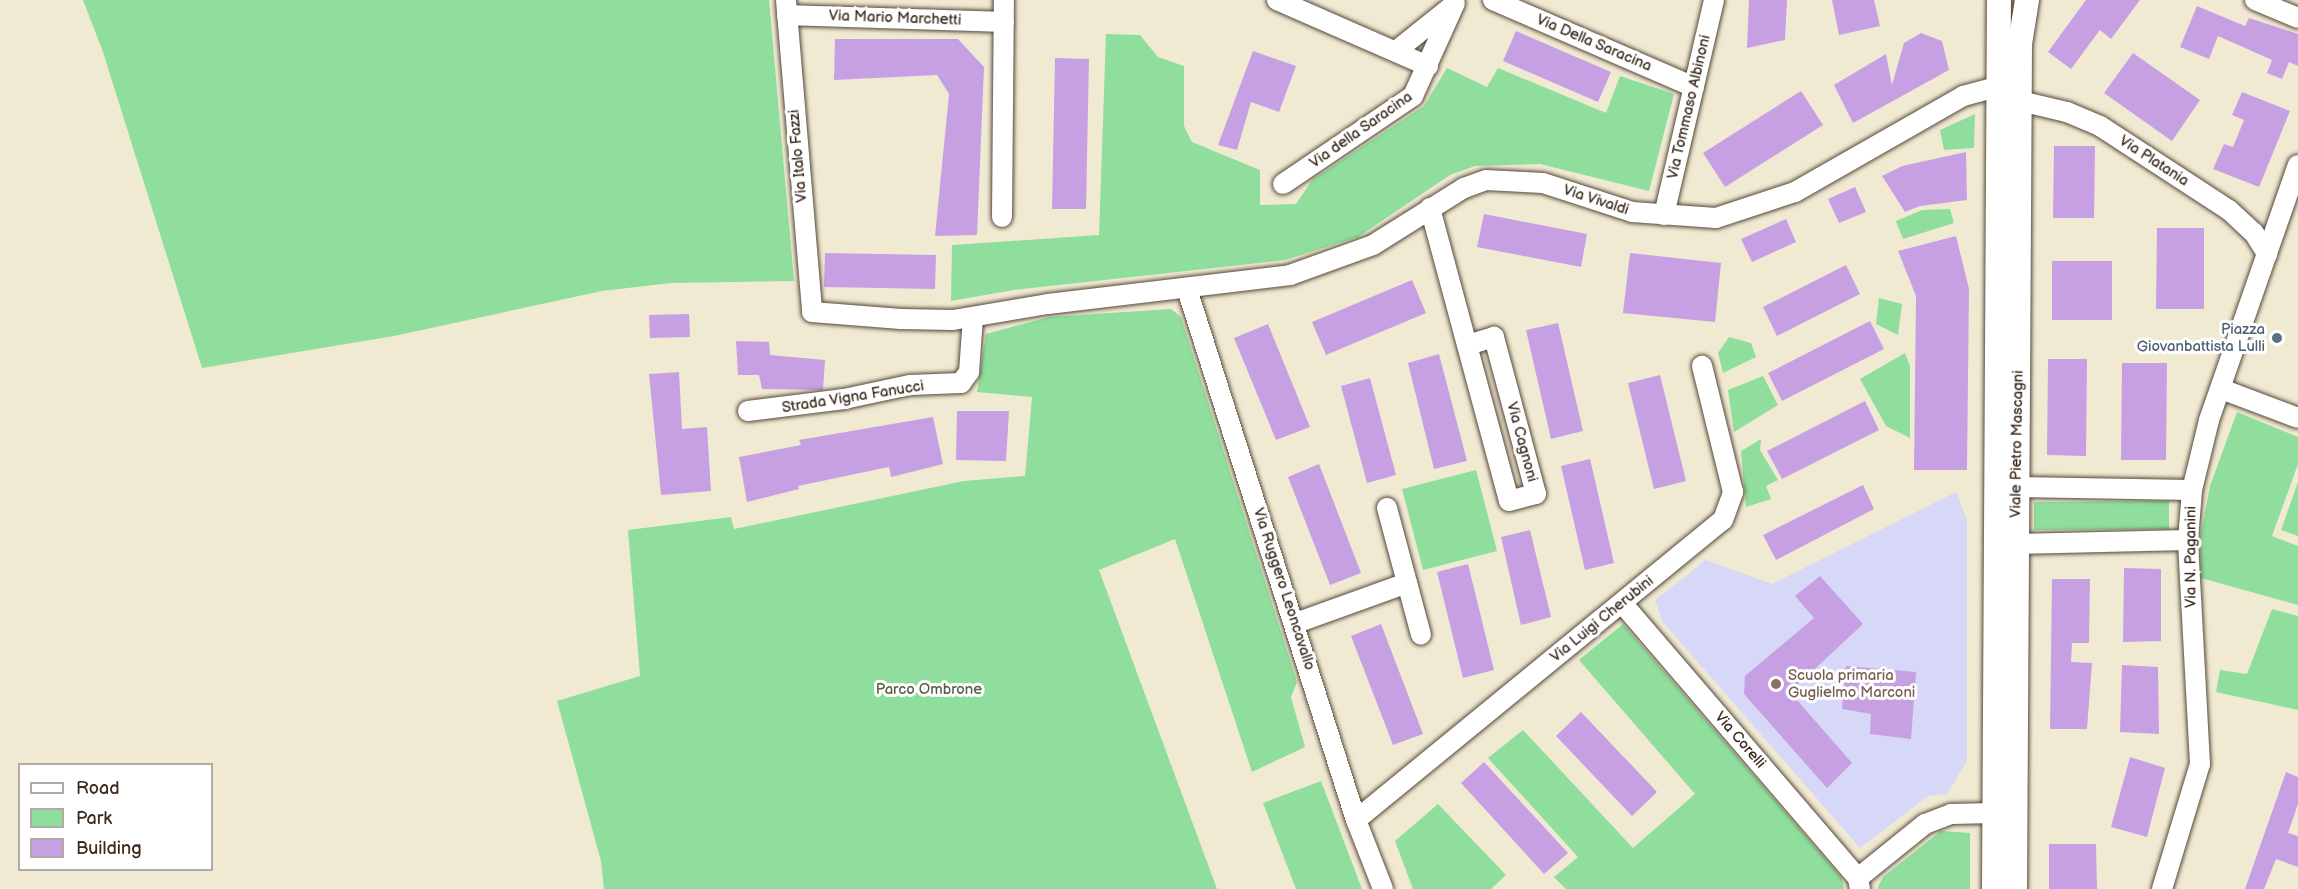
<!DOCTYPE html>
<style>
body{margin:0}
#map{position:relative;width:2298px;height:889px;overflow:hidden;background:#f1ead3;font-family:"Balsamiq Sans",sans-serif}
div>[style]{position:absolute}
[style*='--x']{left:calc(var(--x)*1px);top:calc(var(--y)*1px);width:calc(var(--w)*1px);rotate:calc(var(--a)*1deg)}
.built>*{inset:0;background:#d7d7f8}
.green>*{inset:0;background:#8fde9d}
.building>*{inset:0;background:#c7a0e3}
.roads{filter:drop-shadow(0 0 2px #564739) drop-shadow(0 0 2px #564739)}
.minor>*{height:20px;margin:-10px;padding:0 10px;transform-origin:10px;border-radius:10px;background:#fff}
.major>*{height:24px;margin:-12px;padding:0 12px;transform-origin:12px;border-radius:12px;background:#fff}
.dots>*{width:16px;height:16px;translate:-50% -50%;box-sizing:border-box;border:3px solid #fff;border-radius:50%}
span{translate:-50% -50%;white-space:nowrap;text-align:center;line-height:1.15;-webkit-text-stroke:6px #fff;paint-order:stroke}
.street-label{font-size:15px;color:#3b2a1e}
.service-label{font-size:15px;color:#4e5e75}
.right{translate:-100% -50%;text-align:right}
.education-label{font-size:15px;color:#785e54}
.left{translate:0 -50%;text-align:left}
.park-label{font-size:15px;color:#546044}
.legend{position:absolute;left:18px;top:763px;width:195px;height:108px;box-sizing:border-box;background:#fff;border:2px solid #b1aaa5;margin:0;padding:8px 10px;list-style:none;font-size:18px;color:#3b2a1e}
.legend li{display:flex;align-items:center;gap:12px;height:30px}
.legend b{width:30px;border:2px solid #b1aaa5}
</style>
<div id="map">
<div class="built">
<div style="clip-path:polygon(1956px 492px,1967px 520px,1967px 761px,1947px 794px,1928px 796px,1860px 848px,1662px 621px,1655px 600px,1706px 560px,1772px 584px)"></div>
</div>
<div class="green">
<div style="clip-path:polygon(83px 0,769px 0,794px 281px,671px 283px,602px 291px,394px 336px,202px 368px,103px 52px)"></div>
<div style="clip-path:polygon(1106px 34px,1140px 35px,1158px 57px,1184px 66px,1184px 126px,1192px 142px,1260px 170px,1260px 205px,1296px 204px,1312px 180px,1424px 106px,1447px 68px,1487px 87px,1498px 68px,1606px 113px,1620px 76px,1674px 94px,1649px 191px,1540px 164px,1475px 166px,1450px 175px,1358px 237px,1285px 260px,1014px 290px,951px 301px,952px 245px,1099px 235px)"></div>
<div style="clip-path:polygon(1975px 114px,1974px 148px,1944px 150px,1940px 130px)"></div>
<div style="clip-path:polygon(1950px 209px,1954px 223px,1903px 239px,1896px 221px,1922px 210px)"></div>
<div style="clip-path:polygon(1879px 298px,1902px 304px,1898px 335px,1876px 324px)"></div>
<div style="clip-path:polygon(1171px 309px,1181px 317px,1297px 682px,1291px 697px,1305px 747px,1252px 772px,1175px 539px,1099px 570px,1217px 889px,604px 889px,601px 861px,557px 701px,640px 676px,628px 530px,731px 517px,734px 529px,964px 481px,1025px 476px,1032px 397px,977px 392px,986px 334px,1049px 317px)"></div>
<div style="clip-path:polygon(1729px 337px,1751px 343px,1756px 357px,1723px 373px,1718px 353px)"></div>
<div style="clip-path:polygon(1905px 353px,1910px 366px,1910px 438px,1886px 426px,1860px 379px)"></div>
<div style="clip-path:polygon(1763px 376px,1778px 405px,1734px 432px,1728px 390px)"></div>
<div style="clip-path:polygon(2237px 412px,2298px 437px,2298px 464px,2272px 536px,2298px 546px,2298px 605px,2201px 578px,2200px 538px,2210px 486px)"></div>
<div style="clip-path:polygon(1761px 439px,1760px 450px,1778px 480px,1766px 486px,1771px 499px,1746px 507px,1741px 451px)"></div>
<div style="clip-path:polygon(1476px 470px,1497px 551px,1423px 570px,1402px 489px)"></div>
<div style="clip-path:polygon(2298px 482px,2298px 536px,2281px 530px)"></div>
<div style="clip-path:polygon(2169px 501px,2169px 529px,2034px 530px,2034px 502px)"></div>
<div style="clip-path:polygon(2272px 609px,2298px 616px,2298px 710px,2216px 692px,2220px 670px,2247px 674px)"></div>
<div style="clip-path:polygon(1623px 624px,1842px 878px,1844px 889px,1566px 889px,1554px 877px,1578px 857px,1488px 758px,1523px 730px,1633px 848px,1695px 794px,1579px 660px)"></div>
<div style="clip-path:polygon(1321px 781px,1362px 889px,1296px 889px,1263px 803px)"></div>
<div style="clip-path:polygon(1438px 804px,1506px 875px,1491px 889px,1413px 889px,1395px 841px)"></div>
<div style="clip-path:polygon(1941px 831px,1970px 833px,1970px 889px,1877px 889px,1883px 877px)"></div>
</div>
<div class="building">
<div style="clip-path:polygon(1749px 0,1787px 0,1785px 40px,1747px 48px)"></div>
<div style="clip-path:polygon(1832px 0,1874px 0,1880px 26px,1839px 35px)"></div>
<div style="clip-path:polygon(2086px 0,2140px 0,2111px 39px,2100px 30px,2071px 69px,2048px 52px)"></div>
<div style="clip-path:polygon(2197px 6px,2245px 26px,2249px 18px,2298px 34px,2298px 66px,2289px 62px,2282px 79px,2267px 73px,2272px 60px,2218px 36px,2209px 59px,2180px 47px)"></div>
<div style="clip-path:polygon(1516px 31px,1611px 72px,1598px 102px,1503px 61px)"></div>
<div style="clip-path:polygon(1921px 33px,1942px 41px,1949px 70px,1853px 123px,1834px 85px,1886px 54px,1892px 85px,1904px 43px)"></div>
<div style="clip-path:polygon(835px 39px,958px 39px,984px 67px,977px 235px,935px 236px,949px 94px,937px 75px,834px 80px)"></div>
<div style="clip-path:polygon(1253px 51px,1296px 66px,1279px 112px,1251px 102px,1237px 150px,1218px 145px)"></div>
<div style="clip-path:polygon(2133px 53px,2200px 100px,2172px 141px,2104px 93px)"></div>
<div style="clip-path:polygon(1055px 58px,1089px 59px,1086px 209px,1052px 209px)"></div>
<div style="clip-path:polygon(1801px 91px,1823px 125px,1725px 187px,1703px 153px)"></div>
<div style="clip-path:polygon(2242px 92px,2290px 111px,2259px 187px,2213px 169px,2224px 144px,2233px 147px,2244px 120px,2232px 115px)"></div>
<div style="clip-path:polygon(2054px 146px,2095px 146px,2094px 218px,2053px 218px)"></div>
<div style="clip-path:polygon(1966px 152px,1967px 200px,1920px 206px,1905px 212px,1882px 176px,1902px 166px)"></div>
<div style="clip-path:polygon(1855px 187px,1866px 212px,1839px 223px,1828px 199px)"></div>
<div style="clip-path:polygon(1484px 214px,1587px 234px,1581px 267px,1477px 247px)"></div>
<div style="clip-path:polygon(1786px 219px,1796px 242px,1752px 262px,1741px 239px)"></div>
<div style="clip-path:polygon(2157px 228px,2204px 228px,2204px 309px,2156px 309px)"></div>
<div style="clip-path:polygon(1956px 236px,1969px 289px,1967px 470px,1914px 470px,1916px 296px,1898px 251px)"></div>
<div style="clip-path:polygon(825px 253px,936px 255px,935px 289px,824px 287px)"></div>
<div style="clip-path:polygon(1630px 253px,1721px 263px,1715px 322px,1623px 313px)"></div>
<div style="clip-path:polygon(2052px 261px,2112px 261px,2112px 320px,2052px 320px)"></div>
<div style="clip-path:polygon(1846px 265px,1860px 294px,1777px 336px,1763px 307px)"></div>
<div style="clip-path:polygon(1412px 280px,1426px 313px,1326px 355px,1312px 322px)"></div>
<div style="clip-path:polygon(689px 314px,690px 337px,650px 338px,649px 315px)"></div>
<div style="clip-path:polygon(1870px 321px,1884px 349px,1782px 401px,1768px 373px)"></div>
<div style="clip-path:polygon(1558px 323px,1583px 431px,1551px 439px,1526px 330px)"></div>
<div style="clip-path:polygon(1268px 324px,1310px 427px,1276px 440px,1234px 338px)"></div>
<div style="clip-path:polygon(736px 341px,769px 342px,770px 355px,825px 360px,823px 390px,762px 389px,759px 375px,738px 375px)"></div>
<div style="clip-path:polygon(1439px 354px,1467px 461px,1434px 469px,1408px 363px)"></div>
<div style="clip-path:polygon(2048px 359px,2087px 359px,2086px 456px,2047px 455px)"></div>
<div style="clip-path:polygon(2122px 363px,2167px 363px,2166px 460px,2121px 460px)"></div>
<div style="clip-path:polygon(679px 372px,682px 429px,707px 427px,711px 491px,661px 495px,649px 374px)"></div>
<div style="clip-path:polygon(1660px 375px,1686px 481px,1654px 489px,1628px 383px)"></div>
<div style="clip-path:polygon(1370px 378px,1396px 475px,1367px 483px,1341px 386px)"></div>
<div style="clip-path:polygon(1865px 401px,1879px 430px,1782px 479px,1767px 451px)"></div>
<div style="clip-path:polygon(957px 411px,1009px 411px,1006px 461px,956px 460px)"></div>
<div style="clip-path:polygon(933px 417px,943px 464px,891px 477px,889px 467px,798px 486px,799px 489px,747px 502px,739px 457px,801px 445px,799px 440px)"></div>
<div style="clip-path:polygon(1590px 459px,1614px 563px,1585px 570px,1561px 466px)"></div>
<div style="clip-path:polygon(1319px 464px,1361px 573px,1330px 585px,1288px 477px)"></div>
<div style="clip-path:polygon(1863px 485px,1874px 509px,1776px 560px,1763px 535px)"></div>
<div style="clip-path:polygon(1530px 530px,1551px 617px,1521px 625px,1501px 537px)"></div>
<div style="clip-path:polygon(1468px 564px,1494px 670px,1463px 678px,1437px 572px)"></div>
<div style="clip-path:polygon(2124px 568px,2161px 569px,2161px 641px,2123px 642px)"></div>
<div style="clip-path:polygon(1820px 576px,1863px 624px,1790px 692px,1852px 763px,1827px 788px,1744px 694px,1745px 676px,1814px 618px,1795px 596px)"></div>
<div style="clip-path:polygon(2052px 579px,2090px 579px,2089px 643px,2072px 643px,2071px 662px,2092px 663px,2087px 729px,2050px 729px)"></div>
<div style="clip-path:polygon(1381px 624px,1423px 734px,1393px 745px,1351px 636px)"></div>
<div style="clip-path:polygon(2122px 665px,2158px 667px,2159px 734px,2120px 732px)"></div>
<div style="clip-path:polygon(1846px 666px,1916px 672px,1911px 739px,1870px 734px,1871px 714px,1842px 709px)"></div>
<div style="clip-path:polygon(1581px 712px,1657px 792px,1632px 816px,1556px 736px)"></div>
<div style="clip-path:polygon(2130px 757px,2165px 768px,2147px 837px,2111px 827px)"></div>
<div style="clip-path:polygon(1484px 762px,1568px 853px,1544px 874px,1461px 783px)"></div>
<div style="clip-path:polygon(2286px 772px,2298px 777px,2298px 804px,2288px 833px,2298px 836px,2298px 867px,2276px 859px,2264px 889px,2245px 889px)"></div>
<div style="clip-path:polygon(2049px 844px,2096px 844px,2097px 889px,2049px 889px)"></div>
</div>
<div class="roads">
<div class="minor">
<div style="--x:786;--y:0;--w:313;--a:85.2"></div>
<div style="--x:812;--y:312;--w:89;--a:4.5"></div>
<div style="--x:901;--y:319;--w:52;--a:1.1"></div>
<div style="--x:953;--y:320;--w:96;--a:-9.6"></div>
<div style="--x:1048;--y:304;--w:244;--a:-6.8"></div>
<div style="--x:1290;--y:275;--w:88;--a:-19.9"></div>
<div style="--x:1373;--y:245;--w:107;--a:-32.1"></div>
<div style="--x:1464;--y:188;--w:23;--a:-20"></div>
<div style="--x:1486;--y:180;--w:57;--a:3"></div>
<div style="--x:1543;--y:183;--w:94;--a:18"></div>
<div style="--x:1632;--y:212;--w:84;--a:4.1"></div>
<div style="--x:1716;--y:218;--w:83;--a:-18.2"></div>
<div style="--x:1795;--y:192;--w:193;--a:-29.7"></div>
<div style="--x:1963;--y:96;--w:38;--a:-15"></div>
<div style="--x:1277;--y:0;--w:165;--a:23.6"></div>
<div style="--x:1493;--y:0;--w:219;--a:23.4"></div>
<div style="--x:2255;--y:0;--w:47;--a:22.7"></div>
<div style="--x:787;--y:15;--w:217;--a:1.8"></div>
<div style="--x:1396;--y:51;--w:70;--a:-38.7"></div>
<div style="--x:2020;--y:101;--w:48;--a:13.2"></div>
<div style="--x:2067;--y:112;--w:36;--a:23"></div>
<div style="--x:2100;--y:126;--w:154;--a:33.1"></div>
<div style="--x:2229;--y:210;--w:34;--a:43"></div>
<div style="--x:2254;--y:233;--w:25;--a:58"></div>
<div style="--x:1283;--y:184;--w:157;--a:-34.1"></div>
<div style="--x:1413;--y:96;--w:102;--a:-65.7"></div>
<div style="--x:1430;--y:208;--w:303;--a:74.9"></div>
<div style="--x:1509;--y:501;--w:28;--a:-15"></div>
<div style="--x:1536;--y:494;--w:163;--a:-105"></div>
<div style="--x:1494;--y:337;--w:28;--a:163"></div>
<div style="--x:1664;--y:215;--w:221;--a:-76.9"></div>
<div style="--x:1002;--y:217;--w:217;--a:-89.5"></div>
<div style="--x:1187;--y:289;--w:557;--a:72.35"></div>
<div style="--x:1356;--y:820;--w:74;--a:68.6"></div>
<div style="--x:2221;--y:389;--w:82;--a:20.6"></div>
<div style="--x:748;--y:411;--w:97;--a:-7.1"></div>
<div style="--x:844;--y:399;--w:67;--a:-12"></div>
<div style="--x:910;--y:385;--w:51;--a:-2.2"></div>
<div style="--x:961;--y:383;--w:14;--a:-54"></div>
<div style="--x:969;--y:372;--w:55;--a:-85.8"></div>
<div style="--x:2017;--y:487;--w:175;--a:1"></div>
<div style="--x:1387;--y:508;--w:131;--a:75"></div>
<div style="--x:2016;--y:544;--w:172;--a:-1.3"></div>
<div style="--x:1622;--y:603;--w:362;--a:49.4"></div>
<div style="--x:1858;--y:878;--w:11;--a:80"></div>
<div style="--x:1296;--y:623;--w:118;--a:-19.8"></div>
<div style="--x:1356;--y:820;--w:474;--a:-39.3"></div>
<div style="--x:1723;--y:520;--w:30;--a:-70"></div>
<div style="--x:1733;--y:492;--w:130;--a:-103.8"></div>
<div style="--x:1858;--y:878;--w:86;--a:-38.9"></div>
<div style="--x:1925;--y:824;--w:28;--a:-21"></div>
<div style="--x:1951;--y:814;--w:43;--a:-1.3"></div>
<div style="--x:2162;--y:889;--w:131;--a:-73.1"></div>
<div style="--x:2200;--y:764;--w:224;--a:-93.1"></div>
<div style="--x:2188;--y:540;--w:50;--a:-85.4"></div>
<div style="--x:2192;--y:490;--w:72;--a:-76.3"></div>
<div style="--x:2209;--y:420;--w:270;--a:-70.8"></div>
</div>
<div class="major">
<div style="--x:1994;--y:889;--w:889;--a:-89.68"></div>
<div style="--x:2015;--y:889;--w:845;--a:-89.66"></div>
<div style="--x:2020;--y:44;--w:45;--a:-81"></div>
</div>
</div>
<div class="dots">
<div style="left:2277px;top:338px;background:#5c6f8a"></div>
<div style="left:1776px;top:684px;background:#8d6e63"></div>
</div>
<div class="street-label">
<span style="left:895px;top:18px;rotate:2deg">Via Mario Marchetti</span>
<span style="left:1594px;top:43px;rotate:23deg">Via Della Saracina</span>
<span style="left:1689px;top:107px;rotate:-77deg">Via Tommaso Albinoni</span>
<span style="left:1361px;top:130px;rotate:-35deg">Via della Saracina</span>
<span style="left:798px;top:156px;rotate:-95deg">Via Italo Fazzi</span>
<span style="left:2154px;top:161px;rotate:33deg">Via Platania</span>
<span style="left:1596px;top:200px;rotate:18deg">Via Vivaldi</span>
<span style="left:853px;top:397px;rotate:-9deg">Strada Vigna Fanucci</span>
<span style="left:1522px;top:442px;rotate:75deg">Via Cagnoni</span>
<span style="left:2017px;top:444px;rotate:-89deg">Viale Pietro Mascagni</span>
<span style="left:2191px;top:557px;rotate:-90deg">Via N. Paganini</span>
<span style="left:1284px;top:589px;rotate:72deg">Via Ruggero Leoncavallo</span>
<span style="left:1602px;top:619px;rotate:-39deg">Via Luigi Cherubini</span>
<span style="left:1740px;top:740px;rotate:49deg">Via Corelli</span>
</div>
<div class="service-label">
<span class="right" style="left:2265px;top:338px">Piazza<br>Giovanbattista Lulli</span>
</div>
<div class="education-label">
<span class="left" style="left:1788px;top:684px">Scuola primaria<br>Guglielmo Marconi</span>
</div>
<div class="park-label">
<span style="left:929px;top:690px">Parco Ombrone</span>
</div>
<ul class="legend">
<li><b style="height:8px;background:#fff"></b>Road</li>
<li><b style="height:16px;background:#8fde9d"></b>Park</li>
<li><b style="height:16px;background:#c7a0e3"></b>Building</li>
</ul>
</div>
